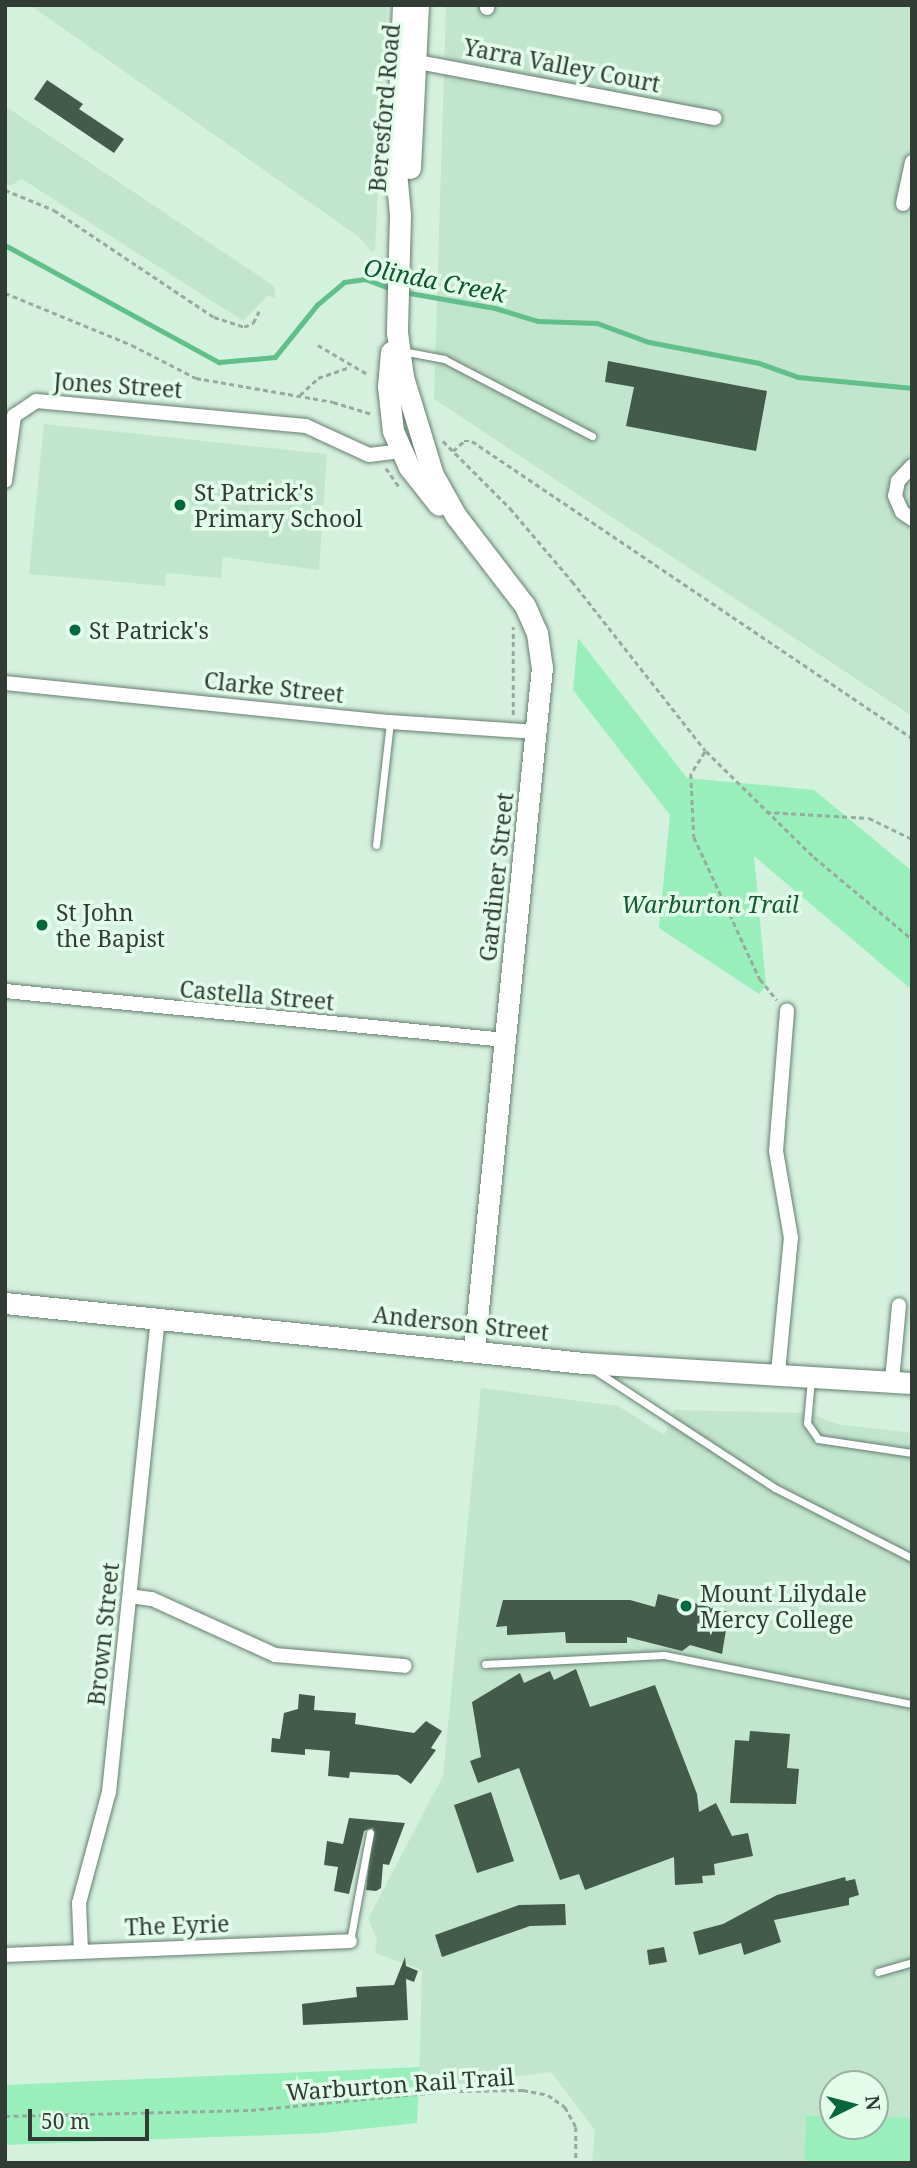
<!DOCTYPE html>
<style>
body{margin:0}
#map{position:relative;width:917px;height:2168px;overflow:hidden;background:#d4f1de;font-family:"Noto Serif",serif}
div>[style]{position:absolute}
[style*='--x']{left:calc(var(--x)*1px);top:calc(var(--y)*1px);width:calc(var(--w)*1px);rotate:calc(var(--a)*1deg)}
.built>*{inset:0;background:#c2e5ce}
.green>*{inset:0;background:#98efb9}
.stream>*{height:4.5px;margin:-2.25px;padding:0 2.25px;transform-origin:2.25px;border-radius:2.25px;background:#61bf89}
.building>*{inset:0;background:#425b4b}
.path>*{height:2.5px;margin-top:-1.25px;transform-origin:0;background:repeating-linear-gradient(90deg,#95ab9d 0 5px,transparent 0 8.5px)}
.roads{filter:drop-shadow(0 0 2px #657f6e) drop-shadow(0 0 2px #657f6e)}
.lane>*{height:7px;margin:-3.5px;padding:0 3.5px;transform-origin:3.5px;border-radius:3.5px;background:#fff}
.street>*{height:14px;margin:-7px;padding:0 7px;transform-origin:7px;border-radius:7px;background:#fff}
.secondary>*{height:21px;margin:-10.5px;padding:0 10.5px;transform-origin:10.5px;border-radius:10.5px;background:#fff}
.dots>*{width:19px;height:19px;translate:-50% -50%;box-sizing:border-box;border:4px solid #e2feeb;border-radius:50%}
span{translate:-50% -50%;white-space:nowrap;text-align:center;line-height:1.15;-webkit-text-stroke:7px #e2feeb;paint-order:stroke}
.street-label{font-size:23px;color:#313c35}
.poi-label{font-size:23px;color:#313c35}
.left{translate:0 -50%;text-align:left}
.park-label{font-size:23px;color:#135a37;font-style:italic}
.water-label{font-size:24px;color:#0d5633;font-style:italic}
.frame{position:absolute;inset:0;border:7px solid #313c35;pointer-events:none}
.north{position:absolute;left:819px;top:2070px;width:70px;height:70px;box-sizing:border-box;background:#e2feeb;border:2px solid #9bb0a2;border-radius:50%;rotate:84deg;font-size:19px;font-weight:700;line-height:28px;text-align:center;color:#313c35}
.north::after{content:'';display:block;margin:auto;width:24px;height:32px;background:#02673b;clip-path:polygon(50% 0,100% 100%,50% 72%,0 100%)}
.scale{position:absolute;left:28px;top:2109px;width:121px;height:32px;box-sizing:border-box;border:4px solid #313c35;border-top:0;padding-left:9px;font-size:21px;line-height:24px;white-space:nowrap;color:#313c35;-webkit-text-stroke:5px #e2feeb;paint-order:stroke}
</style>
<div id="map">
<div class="built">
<div style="clip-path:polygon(30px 5px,387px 5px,375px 251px,371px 251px,359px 237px)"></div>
<div style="clip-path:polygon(446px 5px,912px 5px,912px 716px,434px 399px)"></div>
<div style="clip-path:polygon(5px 106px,274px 286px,276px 299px,268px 295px,243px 321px,22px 179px,10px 186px,5px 183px)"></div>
<div style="clip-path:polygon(44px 424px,327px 454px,319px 570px,223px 557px,221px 578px,166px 573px,165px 586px,29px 574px)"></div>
<div style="clip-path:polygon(evenodd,481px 1388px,618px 1406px,664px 1435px,675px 1410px,807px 1413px,837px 1424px,912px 1433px,912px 2163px,592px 2163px,595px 2130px,551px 2072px,419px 2089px,422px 1970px,375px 1953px,377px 1939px,368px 1919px,443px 1776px,481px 1388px,833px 2084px,875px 2084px,875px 2126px,833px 2126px,833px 2084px)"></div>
</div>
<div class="green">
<div style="clip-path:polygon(578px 638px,687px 778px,814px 790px,912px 871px,912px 990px,754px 856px,766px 986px,759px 994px,659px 928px,670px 815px,573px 690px)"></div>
<div style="clip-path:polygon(420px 2067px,417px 2123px,324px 2133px,5px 2145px,5px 2085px)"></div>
<div style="clip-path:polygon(806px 2116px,833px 2116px,833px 2126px,875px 2126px,875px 2117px,912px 2118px,912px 2163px,805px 2163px)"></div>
</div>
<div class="stream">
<div style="--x:5;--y:245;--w:244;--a:28.7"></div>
<div style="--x:219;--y:362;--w:56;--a:-5.1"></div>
<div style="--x:275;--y:357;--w:67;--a:-51.1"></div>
<div style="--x:317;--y:305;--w:35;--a:-40"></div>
<div style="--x:344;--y:282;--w:21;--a:-8"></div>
<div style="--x:365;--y:279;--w:29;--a:20"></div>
<div style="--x:404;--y:292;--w:92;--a:10"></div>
<div style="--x:495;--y:308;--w:45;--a:16.8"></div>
<div style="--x:538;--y:321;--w:59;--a:1.9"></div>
<div style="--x:597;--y:323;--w:55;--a:20.1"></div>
<div style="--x:649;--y:342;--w:112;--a:10.8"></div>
<div style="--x:759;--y:363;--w:41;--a:19.7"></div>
<div style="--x:798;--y:377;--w:115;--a:5.5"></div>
</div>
<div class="building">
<div style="clip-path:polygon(47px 80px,83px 104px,79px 109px,124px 139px,114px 153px,34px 99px)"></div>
<div style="clip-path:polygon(608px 361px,767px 391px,756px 451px,626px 426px,634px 387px,605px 382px)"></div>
<div style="clip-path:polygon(658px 1594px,729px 1612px,722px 1654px,690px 1645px,682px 1651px,627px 1637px,627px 1643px,566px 1643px,565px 1632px,507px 1635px,507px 1626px,496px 1627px,503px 1600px,630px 1600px,655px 1607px)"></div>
<div style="clip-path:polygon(576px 1669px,590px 1707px,655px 1685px,697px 1794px,699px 1812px,716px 1803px,732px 1836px,748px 1833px,753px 1856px,714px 1864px,715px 1875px,702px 1876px,703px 1883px,675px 1885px,674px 1857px,585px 1890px,579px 1874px,560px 1880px,519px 1768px,478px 1783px,470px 1761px,481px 1757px,472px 1702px,520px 1673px,524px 1683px,550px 1671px,554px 1680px)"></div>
<div style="clip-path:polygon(299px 1694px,315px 1696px,314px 1710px,356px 1713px,355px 1724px,414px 1733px,426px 1721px,442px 1731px,431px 1748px,436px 1750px,411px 1784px,398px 1775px,350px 1772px,349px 1778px,328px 1776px,330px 1751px,305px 1749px,305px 1755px,271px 1752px,272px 1738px,280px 1739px,284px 1713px,298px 1709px)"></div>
<div style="clip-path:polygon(750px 1731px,790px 1734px,787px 1768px,799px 1769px,796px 1804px,730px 1803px,735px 1740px,749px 1741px)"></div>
<div style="clip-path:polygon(491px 1792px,514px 1861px,477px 1873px,454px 1805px)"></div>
<div style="clip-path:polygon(349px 1818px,405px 1823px,389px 1865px,383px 1864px,381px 1888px,376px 1891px,366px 1890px,373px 1828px,364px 1831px,349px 1894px,334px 1891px,338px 1867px,324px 1865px,327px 1841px,343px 1844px)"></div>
<div style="clip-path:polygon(845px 1877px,846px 1881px,855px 1879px,859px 1895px,849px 1898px,849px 1905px,774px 1920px,781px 1942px,744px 1955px,741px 1943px,699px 1955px,693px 1932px,723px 1924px,777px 1895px)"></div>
<div style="clip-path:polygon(565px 1904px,566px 1925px,530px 1926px,442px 1957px,435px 1935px,519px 1905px)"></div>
<div style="clip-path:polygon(664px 1947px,667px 1962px,649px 1965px,647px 1950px)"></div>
<div style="clip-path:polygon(405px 1957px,406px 1966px,418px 1971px,414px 1982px,406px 1979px,408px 2020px,303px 2025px,302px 2004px,357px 1997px,356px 1987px,394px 1985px)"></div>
</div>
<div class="path">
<div style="--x:5;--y:190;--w:53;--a:22.2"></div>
<div style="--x:54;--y:210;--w:192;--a:33.8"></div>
<div style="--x:214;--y:317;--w:32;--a:18"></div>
<div style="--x:244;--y:327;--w:10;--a:-24"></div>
<div style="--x:253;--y:323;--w:13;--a:-63"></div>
<div style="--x:5;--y:293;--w:137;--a:22.3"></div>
<div style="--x:132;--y:345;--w:72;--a:27.3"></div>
<div style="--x:196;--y:378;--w:139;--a:9.9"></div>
<div style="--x:333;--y:402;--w:41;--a:17.1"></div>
<div style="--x:318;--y:345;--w:59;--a:30.5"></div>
<div style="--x:300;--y:395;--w:25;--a:-43"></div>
<div style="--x:318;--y:378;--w:34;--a:-19"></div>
<div style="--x:443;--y:441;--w:95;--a:45"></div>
<div style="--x:510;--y:508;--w:96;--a:49.7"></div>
<div style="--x:572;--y:581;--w:216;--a:51.8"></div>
<div style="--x:706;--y:751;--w:151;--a:44.5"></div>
<div style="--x:814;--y:857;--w:128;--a:39.9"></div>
<div style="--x:453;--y:451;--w:15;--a:-42"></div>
<div style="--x:464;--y:441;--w:8;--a:0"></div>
<div style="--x:472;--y:441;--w:531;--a:34.02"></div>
<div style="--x:386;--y:468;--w:24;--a:55"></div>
<div style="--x:513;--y:715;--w:88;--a:-90"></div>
<div style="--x:705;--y:752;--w:26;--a:122"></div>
<div style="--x:691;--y:774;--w:63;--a:87.3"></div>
<div style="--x:694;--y:837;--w:157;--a:65.1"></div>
<div style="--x:760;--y:979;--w:27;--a:51"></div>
<div style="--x:766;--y:812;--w:103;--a:3.3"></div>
<div style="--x:869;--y:818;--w:48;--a:26"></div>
<div style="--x:5;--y:2116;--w:246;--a:-1.4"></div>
<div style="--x:251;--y:2110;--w:200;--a:-5.5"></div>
<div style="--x:450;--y:2091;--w:73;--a:-0.8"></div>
<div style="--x:523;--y:2090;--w:25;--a:11"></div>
<div style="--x:548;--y:2095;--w:21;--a:35"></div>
<div style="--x:565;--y:2107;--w:23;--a:61"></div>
<div style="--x:576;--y:2127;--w:36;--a:90"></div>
</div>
<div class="roads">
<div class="lane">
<div style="--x:402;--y:351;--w:43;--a:10.8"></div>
<div style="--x:444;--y:359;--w:167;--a:27.5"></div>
<div style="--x:376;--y:845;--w:124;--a:-83.5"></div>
<div style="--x:596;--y:1371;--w:214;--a:33.2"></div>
<div style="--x:775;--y:1488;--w:154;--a:27.1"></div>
<div style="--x:811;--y:1379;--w:44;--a:95.2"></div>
<div style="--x:807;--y:1423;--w:19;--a:55"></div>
<div style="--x:818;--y:1439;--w:95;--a:8.5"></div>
<div style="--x:485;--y:1664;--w:179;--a:-2.9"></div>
<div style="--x:664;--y:1655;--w:253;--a:11.2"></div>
<div style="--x:350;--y:1941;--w:110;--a:-79.5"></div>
<div style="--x:878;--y:1972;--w:35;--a:-16"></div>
</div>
<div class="street">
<div style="--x:487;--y:8;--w:3;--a:-90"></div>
<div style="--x:407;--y:60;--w:313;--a:10.7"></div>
<div style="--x:903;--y:204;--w:43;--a:-77.9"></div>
<div style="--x:912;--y:466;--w:21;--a:133"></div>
<div style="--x:898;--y:481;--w:15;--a:101"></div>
<div style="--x:895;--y:496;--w:17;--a:66"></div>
<div style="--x:902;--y:512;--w:12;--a:35"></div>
<div style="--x:5;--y:481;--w:66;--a:-82.1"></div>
<div style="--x:14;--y:416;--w:27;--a:-34"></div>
<div style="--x:36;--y:401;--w:271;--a:5.3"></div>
<div style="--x:306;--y:426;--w:69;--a:24.7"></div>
<div style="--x:369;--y:455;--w:32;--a:-7"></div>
<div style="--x:5;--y:683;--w:387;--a:5.8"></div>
<div style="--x:390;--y:722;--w:148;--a:3.9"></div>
<div style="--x:5;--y:991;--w:503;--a:5.59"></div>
<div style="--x:778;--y:1372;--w:135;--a:-84.5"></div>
<div style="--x:791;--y:1238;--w:88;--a:-99.8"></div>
<div style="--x:776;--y:1151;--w:141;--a:-85.5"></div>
<div style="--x:892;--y:1381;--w:76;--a:-84.7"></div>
<div style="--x:130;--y:1596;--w:22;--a:8"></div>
<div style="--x:152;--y:1599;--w:135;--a:24.5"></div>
<div style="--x:275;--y:1655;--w:130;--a:4.8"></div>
<div style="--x:81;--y:1951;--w:48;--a:-92.4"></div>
<div style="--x:79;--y:1903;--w:115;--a:-74.9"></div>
<div style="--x:109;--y:1792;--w:477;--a:-84.1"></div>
<div style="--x:5;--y:1955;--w:345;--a:-2.3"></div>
</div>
<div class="secondary">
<div style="--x:403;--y:5;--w:166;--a:92.4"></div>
<div style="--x:396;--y:171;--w:44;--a:84.8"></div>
<div style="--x:400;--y:215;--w:117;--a:91.5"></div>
<div style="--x:397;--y:332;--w:45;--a:82.4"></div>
<div style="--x:403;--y:377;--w:102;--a:73"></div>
<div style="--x:433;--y:475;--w:47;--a:60.7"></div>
<div style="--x:456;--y:516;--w:113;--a:52.5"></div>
<div style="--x:525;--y:606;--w:30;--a:66"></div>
<div style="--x:537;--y:633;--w:34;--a:82"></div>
<div style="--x:542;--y:667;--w:686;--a:95.69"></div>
<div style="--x:410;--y:168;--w:163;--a:-87.2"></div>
<div style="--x:391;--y:352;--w:34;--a:95"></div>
<div style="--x:388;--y:386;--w:45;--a:83.7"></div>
<div style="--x:393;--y:431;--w:39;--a:66"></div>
<div style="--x:409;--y:467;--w:48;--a:51.7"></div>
<div style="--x:5;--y:1303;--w:582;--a:5.92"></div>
<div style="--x:584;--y:1363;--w:329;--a:3.5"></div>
</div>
</div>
<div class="dots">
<div style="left:180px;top:505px;background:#02673b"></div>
<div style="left:75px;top:630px;background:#02673b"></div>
<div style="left:42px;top:925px;background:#02673b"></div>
<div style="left:686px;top:1606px;background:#02673b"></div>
</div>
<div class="street-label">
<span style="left:562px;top:65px;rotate:11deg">Yarra Valley Court</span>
<span style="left:384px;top:108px;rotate:-85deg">Beresford Road</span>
<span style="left:118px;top:385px;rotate:4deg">Jones Street</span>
<span style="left:274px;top:687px;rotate:6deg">Clarke Street</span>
<span style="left:496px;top:877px;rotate:-84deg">Gardiner Street</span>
<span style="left:257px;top:995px;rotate:5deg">Castella Street</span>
<span style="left:461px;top:1323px;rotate:6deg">Anderson Street</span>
<span style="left:103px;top:1634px;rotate:-84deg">Brown Street</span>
<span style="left:177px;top:1925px;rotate:-2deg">The Eyrie</span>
<span style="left:400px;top:2084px;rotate:-4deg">Warburton Rail Trail</span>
</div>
<div class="poi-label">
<span class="left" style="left:194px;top:505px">St Patrick's<br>Primary School</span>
<span class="left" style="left:89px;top:630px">St Patrick's</span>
<span class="left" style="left:56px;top:925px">St John<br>the Bapist</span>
<span class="left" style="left:700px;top:1606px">Mount Lilydale<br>Mercy College</span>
</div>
<div class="park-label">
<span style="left:710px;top:904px">Warburton Trail</span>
</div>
<div class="water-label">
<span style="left:435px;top:280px;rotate:11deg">Olinda Creek</span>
</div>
<div class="frame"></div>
<div class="north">N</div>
<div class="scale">50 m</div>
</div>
